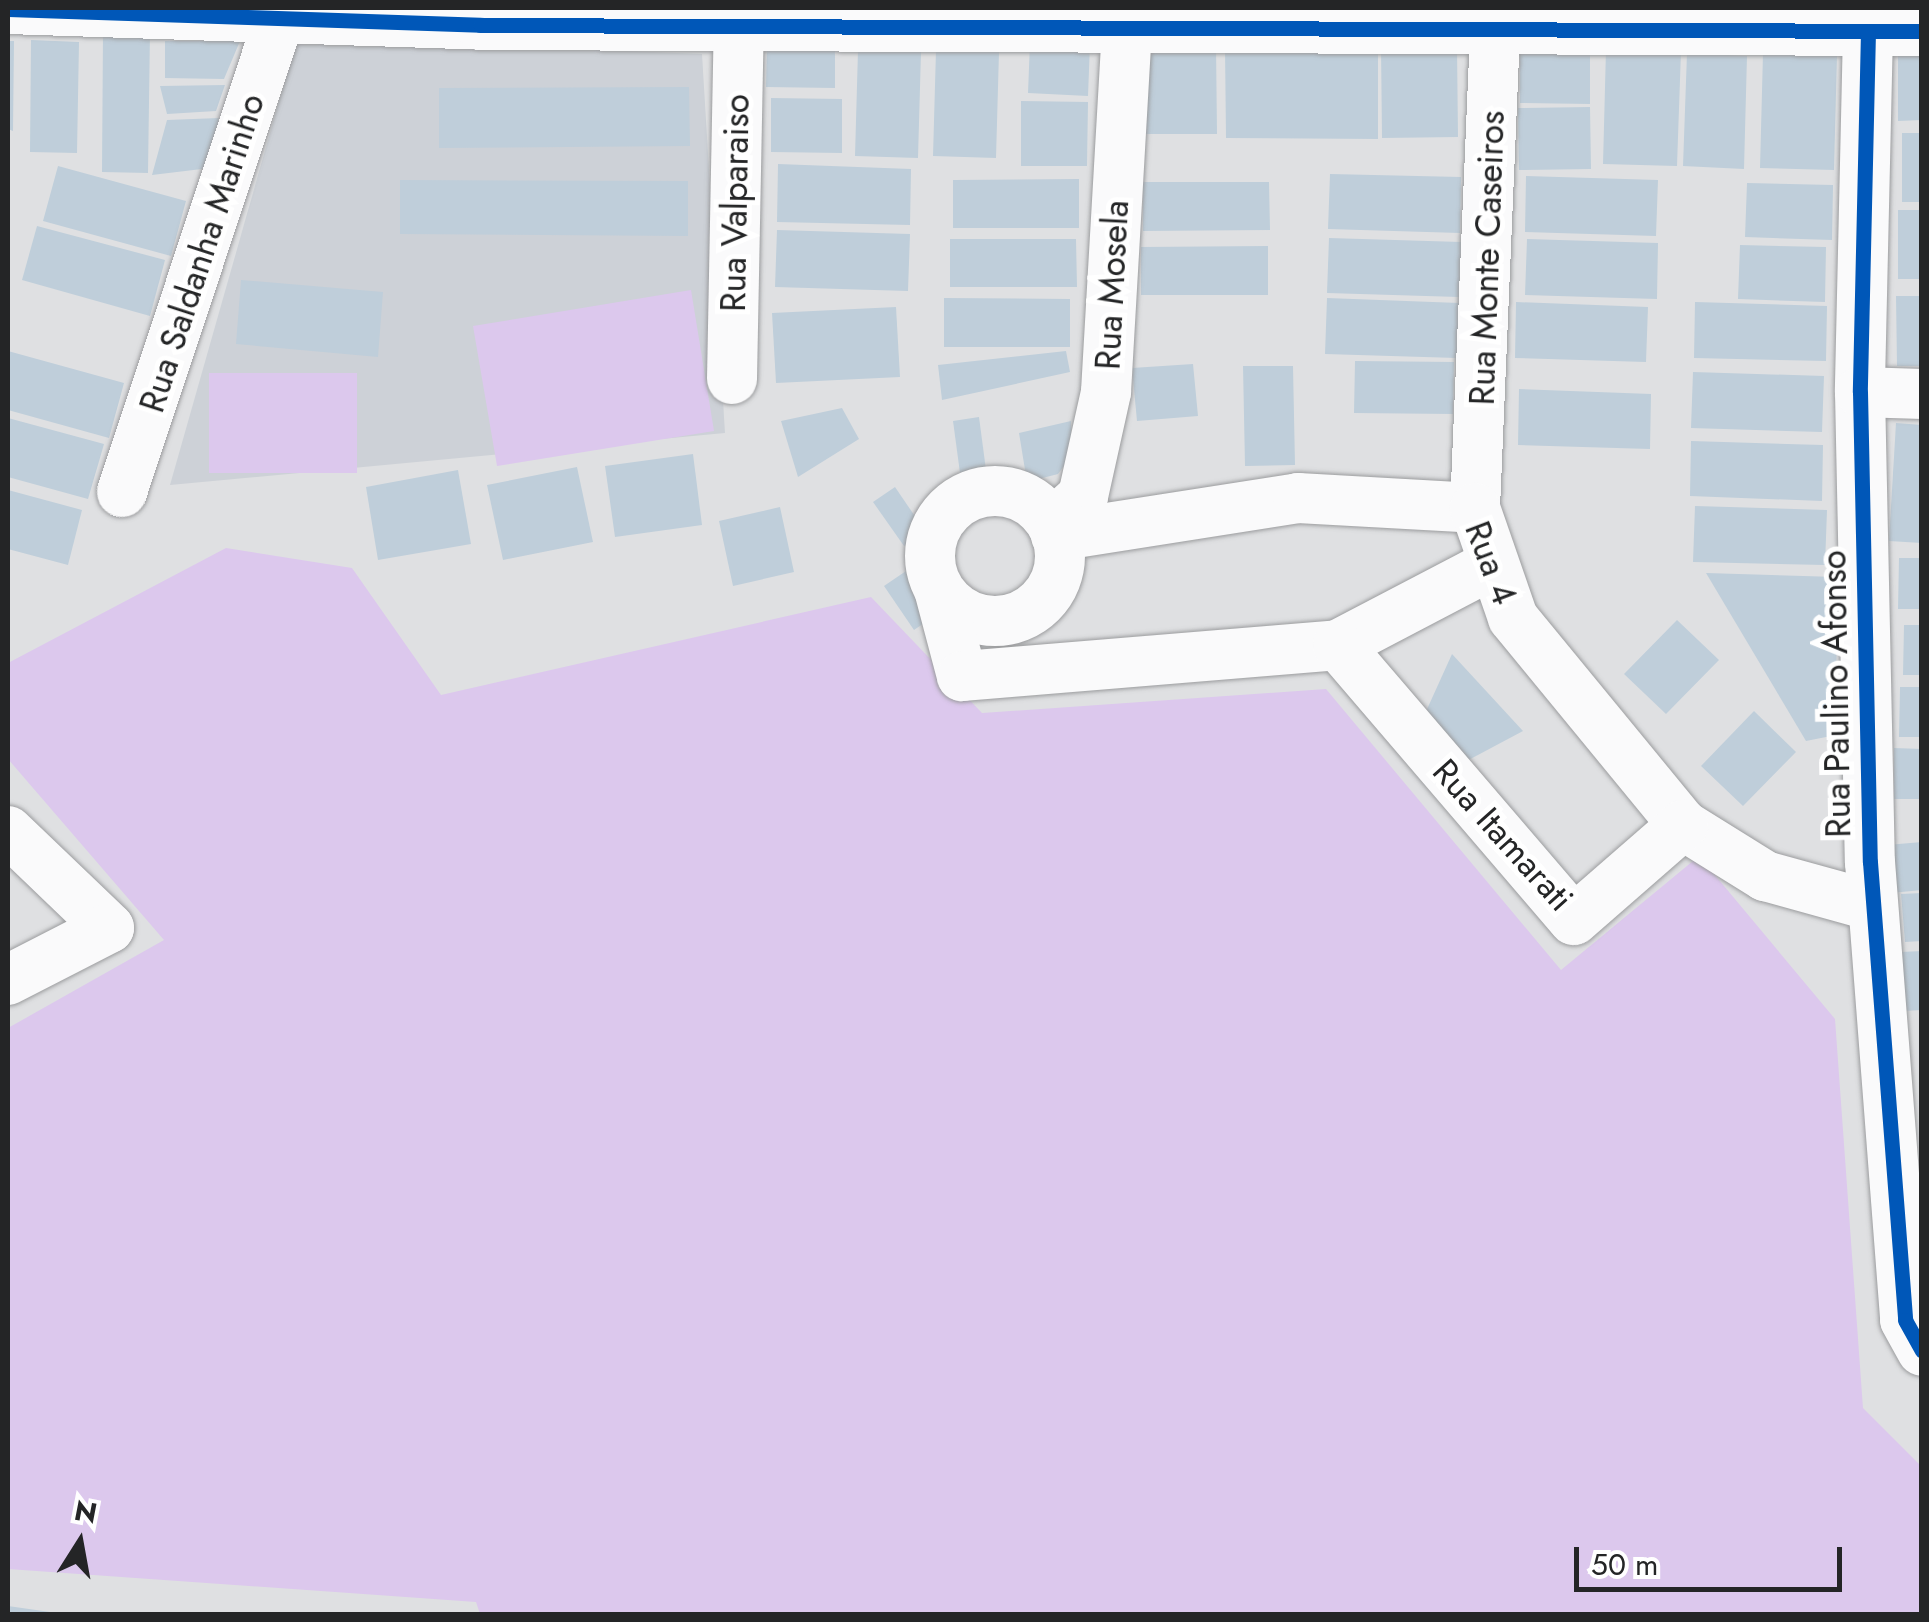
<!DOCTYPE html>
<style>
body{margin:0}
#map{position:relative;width:1929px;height:1622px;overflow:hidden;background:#dfe0e2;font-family:Jost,sans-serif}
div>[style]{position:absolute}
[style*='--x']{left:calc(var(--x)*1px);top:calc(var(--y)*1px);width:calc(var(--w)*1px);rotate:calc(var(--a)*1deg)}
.built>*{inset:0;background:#cdd1d7}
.green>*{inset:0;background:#dcc8ed}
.building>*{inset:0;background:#bfceda}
.roads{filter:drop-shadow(0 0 2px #9b9c9e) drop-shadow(0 0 2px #9b9c9e)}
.minor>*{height:50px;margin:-25px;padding:0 25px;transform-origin:25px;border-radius:25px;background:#fafafb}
.minor>.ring{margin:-25px;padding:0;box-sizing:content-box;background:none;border:50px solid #fafafb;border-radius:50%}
.cycleway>*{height:15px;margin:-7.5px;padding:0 7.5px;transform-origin:7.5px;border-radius:7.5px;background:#0057b8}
span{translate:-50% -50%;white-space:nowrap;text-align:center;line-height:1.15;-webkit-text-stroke:10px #fff;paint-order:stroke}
.street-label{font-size:35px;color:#242526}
.frame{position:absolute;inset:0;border:10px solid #242526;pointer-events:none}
.north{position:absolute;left:30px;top:1492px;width:100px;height:100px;-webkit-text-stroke:8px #fff;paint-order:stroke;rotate:11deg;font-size:28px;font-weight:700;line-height:40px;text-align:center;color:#242526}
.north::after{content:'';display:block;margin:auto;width:35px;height:45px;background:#242526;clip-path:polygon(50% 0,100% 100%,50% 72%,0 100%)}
.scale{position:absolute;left:1574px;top:1547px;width:268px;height:45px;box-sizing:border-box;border:5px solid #242526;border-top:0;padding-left:12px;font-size:30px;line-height:35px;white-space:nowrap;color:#242526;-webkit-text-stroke:8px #fff;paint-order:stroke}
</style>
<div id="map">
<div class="built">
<div style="clip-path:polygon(297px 38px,702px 54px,725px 433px,170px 485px)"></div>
</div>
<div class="green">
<div style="clip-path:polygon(691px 290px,714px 431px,497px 466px,473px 326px)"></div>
<div style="clip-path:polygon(209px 373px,357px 373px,357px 473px,209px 473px)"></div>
<div style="clip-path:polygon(226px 548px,352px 568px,441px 695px,871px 597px,982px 713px,1326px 689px,1561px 970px,1699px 856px,1835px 1019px,1863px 1408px,1921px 1466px,1921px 1614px,480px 1614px,476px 1602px,8px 1569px,8px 1028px,164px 940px,8px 759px,8px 663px)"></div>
</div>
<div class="building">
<div style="clip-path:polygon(103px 31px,150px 31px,148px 173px,102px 172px)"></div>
<div style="clip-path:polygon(31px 40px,79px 42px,77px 153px,30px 152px)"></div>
<div style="clip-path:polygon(8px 41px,14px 41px,13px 131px,8px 129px)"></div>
<div style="clip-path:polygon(165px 41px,240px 41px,224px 79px,165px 78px)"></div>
<div style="clip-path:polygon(1030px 42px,1090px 44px,1088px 96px,1028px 93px)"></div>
<div style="clip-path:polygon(767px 43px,835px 44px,835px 88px,766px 87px)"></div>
<div style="clip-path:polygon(1140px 44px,1216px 44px,1217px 134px,1141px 134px)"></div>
<div style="clip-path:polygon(1520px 45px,1590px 45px,1590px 104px,1520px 103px)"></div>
<div style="clip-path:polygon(1381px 47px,1457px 47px,1458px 137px,1382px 138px)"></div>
<div style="clip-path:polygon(1225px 48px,1378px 49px,1378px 139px,1226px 138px)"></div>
<div style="clip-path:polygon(1606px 49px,1681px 51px,1677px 166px,1603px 164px)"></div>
<div style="clip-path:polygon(858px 50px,921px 52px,918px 158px,855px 156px)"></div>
<div style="clip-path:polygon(936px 50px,999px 52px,996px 158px,933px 156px)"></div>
<div style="clip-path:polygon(1898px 51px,1922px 51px,1922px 120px,1898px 121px)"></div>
<div style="clip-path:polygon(1687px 53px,1747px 56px,1744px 169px,1683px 166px)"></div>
<div style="clip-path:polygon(1763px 53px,1837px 55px,1834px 170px,1760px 168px)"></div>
<div style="clip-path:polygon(225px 85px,216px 111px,167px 114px,160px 86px)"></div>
<div style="clip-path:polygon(689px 87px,690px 146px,439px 148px,439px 88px)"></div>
<div style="clip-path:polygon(771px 98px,842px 99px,842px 153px,771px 152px)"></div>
<div style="clip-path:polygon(1021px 101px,1088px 102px,1087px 166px,1021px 166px)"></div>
<div style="clip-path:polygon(1590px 107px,1591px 169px,1519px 170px,1518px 108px)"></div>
<div style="clip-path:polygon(219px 118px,210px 168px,152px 175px,167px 120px)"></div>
<div style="clip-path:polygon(1902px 133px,1922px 133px,1922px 202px,1902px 202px)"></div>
<div style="clip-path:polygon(778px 164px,911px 169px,910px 225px,777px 222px)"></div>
<div style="clip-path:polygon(58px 166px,186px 201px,171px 256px,43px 221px)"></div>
<div style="clip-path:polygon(1330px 174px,1461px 177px,1460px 233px,1328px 229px)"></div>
<div style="clip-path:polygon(1526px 176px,1658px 180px,1656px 236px,1525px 232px)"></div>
<div style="clip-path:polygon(1079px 179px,1079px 228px,953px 228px,953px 180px)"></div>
<div style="clip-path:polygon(400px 180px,688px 181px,688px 236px,400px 234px)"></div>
<div style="clip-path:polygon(1143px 182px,1269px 182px,1270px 230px,1143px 231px)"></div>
<div style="clip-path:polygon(1747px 183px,1833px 185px,1832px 240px,1745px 237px)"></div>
<div style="clip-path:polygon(1898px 210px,1922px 210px,1922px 279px,1898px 279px)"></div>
<div style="clip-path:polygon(37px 226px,165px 260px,150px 316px,22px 280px)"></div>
<div style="clip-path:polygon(777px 230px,910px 234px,908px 291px,775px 287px)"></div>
<div style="clip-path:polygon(1329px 238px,1461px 242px,1459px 297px,1327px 293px)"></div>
<div style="clip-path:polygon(950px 239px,1076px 239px,1077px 287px,950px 287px)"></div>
<div style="clip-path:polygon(1527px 239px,1658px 243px,1657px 299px,1525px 295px)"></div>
<div style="clip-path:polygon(1740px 245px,1826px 247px,1825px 302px,1738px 299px)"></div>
<div style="clip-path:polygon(1268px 246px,1268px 295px,1141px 295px,1141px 247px)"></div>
<div style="clip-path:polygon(241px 280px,383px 292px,378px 357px,236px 344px)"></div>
<div style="clip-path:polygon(1896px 296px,1922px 296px,1922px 366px,1897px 366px)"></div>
<div style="clip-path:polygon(944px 298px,1070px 299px,1070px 347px,944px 347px)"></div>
<div style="clip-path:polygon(1327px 298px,1459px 303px,1457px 358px,1325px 354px)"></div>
<div style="clip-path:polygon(1516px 302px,1648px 307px,1646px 362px,1515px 358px)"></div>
<div style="clip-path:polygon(1695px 302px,1827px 306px,1826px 361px,1694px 358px)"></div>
<div style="clip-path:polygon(896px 307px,900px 377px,776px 383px,772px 313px)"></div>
<div style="clip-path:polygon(8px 351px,124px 383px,109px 438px,8px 410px)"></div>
<div style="clip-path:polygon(1066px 351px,1070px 372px,942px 400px,938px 365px)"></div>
<div style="clip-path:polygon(1355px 361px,1454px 362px,1453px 414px,1354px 413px)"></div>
<div style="clip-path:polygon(1193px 364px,1198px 416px,1137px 421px,1132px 368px)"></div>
<div style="clip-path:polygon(1243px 366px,1293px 366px,1295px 465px,1245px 466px)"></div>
<div style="clip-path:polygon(1693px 372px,1824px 376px,1822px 432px,1691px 428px)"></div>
<div style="clip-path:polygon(1519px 389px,1651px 394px,1650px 449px,1518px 445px)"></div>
<div style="clip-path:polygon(842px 408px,859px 439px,798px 477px,781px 421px)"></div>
<div style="clip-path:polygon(979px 417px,986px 470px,960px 473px,953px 421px)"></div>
<div style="clip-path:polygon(8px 418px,104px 444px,88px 499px,8px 477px)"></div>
<div style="clip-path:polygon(1071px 421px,1072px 455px,1058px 474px,1027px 482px,1019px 433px)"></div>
<div style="clip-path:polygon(1896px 423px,1922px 425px,1922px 543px,1889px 541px)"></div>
<div style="clip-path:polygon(1691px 441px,1823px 445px,1822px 501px,1690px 496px)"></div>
<div style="clip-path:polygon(693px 454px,702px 525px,615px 537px,605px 466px)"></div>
<div style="clip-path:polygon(577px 467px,593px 542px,503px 560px,487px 485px)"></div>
<div style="clip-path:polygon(458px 470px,471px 544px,378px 560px,366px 487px)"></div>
<div style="clip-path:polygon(895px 487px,925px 531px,904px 546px,873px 502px)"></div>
<div style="clip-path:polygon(8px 490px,82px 510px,68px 565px,8px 549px)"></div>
<div style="clip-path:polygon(1695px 506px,1827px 510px,1825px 565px,1693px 562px)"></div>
<div style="clip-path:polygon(780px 507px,794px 572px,733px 586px,719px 521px)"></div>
<div style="clip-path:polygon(1899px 558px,1922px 558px,1922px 609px,1898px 609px)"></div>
<div style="clip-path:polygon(906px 571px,936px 615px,914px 630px,884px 586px)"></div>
<div style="clip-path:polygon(1706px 573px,1837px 577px,1836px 735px,1806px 741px)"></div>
<div style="clip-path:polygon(1677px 620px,1719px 660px,1666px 714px,1624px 674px)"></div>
<div style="clip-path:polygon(1904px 625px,1922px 625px,1922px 675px,1903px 675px)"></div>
<div style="clip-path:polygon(1452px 654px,1523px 731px,1461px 764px,1423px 718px)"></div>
<div style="clip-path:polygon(1900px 687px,1922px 687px,1922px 737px,1899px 737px)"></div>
<div style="clip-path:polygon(1754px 711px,1796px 752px,1743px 806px,1701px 766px)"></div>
<div style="clip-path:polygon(1894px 748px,1922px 749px,1922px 799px,1894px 799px)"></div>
<div style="clip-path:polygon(1922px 842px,1922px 890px,1891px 893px,1887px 845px)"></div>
<div style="clip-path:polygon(1922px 893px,1922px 941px,1905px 942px,1901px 894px)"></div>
<div style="clip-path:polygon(1922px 951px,1922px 1010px,1904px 1011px,1901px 952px)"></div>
<div style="clip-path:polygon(8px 1606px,50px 1612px,50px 1614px,8px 1614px)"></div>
</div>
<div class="roads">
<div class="minor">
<div style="--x:8;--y:9;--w:472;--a:1.9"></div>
<div style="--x:480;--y:25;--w:1442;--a:0.24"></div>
<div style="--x:1868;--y:31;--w:361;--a:91.3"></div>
<div style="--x:1860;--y:392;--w:470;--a:88.8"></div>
<div style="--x:1870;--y:862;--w:459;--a:85.6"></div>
<div style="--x:1905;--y:1320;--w:35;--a:61"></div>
<div style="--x:732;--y:379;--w:352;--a:-88.9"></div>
<div style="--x:1860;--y:392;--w:62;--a:1.8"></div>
<div class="ring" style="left:930px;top:491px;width:80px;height:80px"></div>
<div style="--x:122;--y:492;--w:505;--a:-71.64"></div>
<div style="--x:1475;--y:508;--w:500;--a:-87.59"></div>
<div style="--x:1052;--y:524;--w:42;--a:-42.1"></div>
<div style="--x:1083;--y:496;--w:107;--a:-77.5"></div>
<div style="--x:1106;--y:392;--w:363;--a:-86.7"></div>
<div style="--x:1056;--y:536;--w:245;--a:-8.9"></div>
<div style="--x:1298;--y:498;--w:177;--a:3.2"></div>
<div style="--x:1475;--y:508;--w:116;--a:70.9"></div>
<div style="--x:1513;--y:618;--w:268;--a:50.6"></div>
<div style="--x:1683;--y:825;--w:97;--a:31.9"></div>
<div style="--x:1765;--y:876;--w:112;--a:15.5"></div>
<div style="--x:940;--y:593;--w:86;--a:75.2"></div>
<div style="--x:962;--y:676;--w:377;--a:-4.7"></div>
<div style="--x:1338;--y:645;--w:175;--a:-27.6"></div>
<div style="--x:1338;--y:645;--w:362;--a:49.4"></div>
<div style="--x:1574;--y:920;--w:145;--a:-41.1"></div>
<div style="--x:8;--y:831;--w:140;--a:43.8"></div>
<div style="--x:109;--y:928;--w:114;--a:152.8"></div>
</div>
</div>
<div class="cycleway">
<div style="--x:8;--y:9;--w:472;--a:1.9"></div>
<div style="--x:480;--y:25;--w:1442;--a:0.24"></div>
<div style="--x:1868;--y:31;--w:361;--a:91.3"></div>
<div style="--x:1860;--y:392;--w:470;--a:88.8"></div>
<div style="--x:1870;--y:862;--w:459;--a:85.6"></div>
<div style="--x:1905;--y:1320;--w:35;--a:61"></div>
</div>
<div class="street-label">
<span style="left:735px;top:203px;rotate:-89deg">Rua Valparaiso</span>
<span style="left:202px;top:253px;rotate:-72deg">Rua Saldanha Marinho</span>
<span style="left:1487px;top:258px;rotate:-88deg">Rua Monte Caseiros</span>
<span style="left:1112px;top:285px;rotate:-87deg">Rua Mosela</span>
<span style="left:1491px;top:563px;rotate:69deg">Rua 4</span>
<span style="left:1836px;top:694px;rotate:-91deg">Rua Paulino Afonso</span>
<span style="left:1503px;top:835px;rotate:48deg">Rua Itamarati</span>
</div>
<div class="frame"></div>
<div class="north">N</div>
<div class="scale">50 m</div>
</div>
